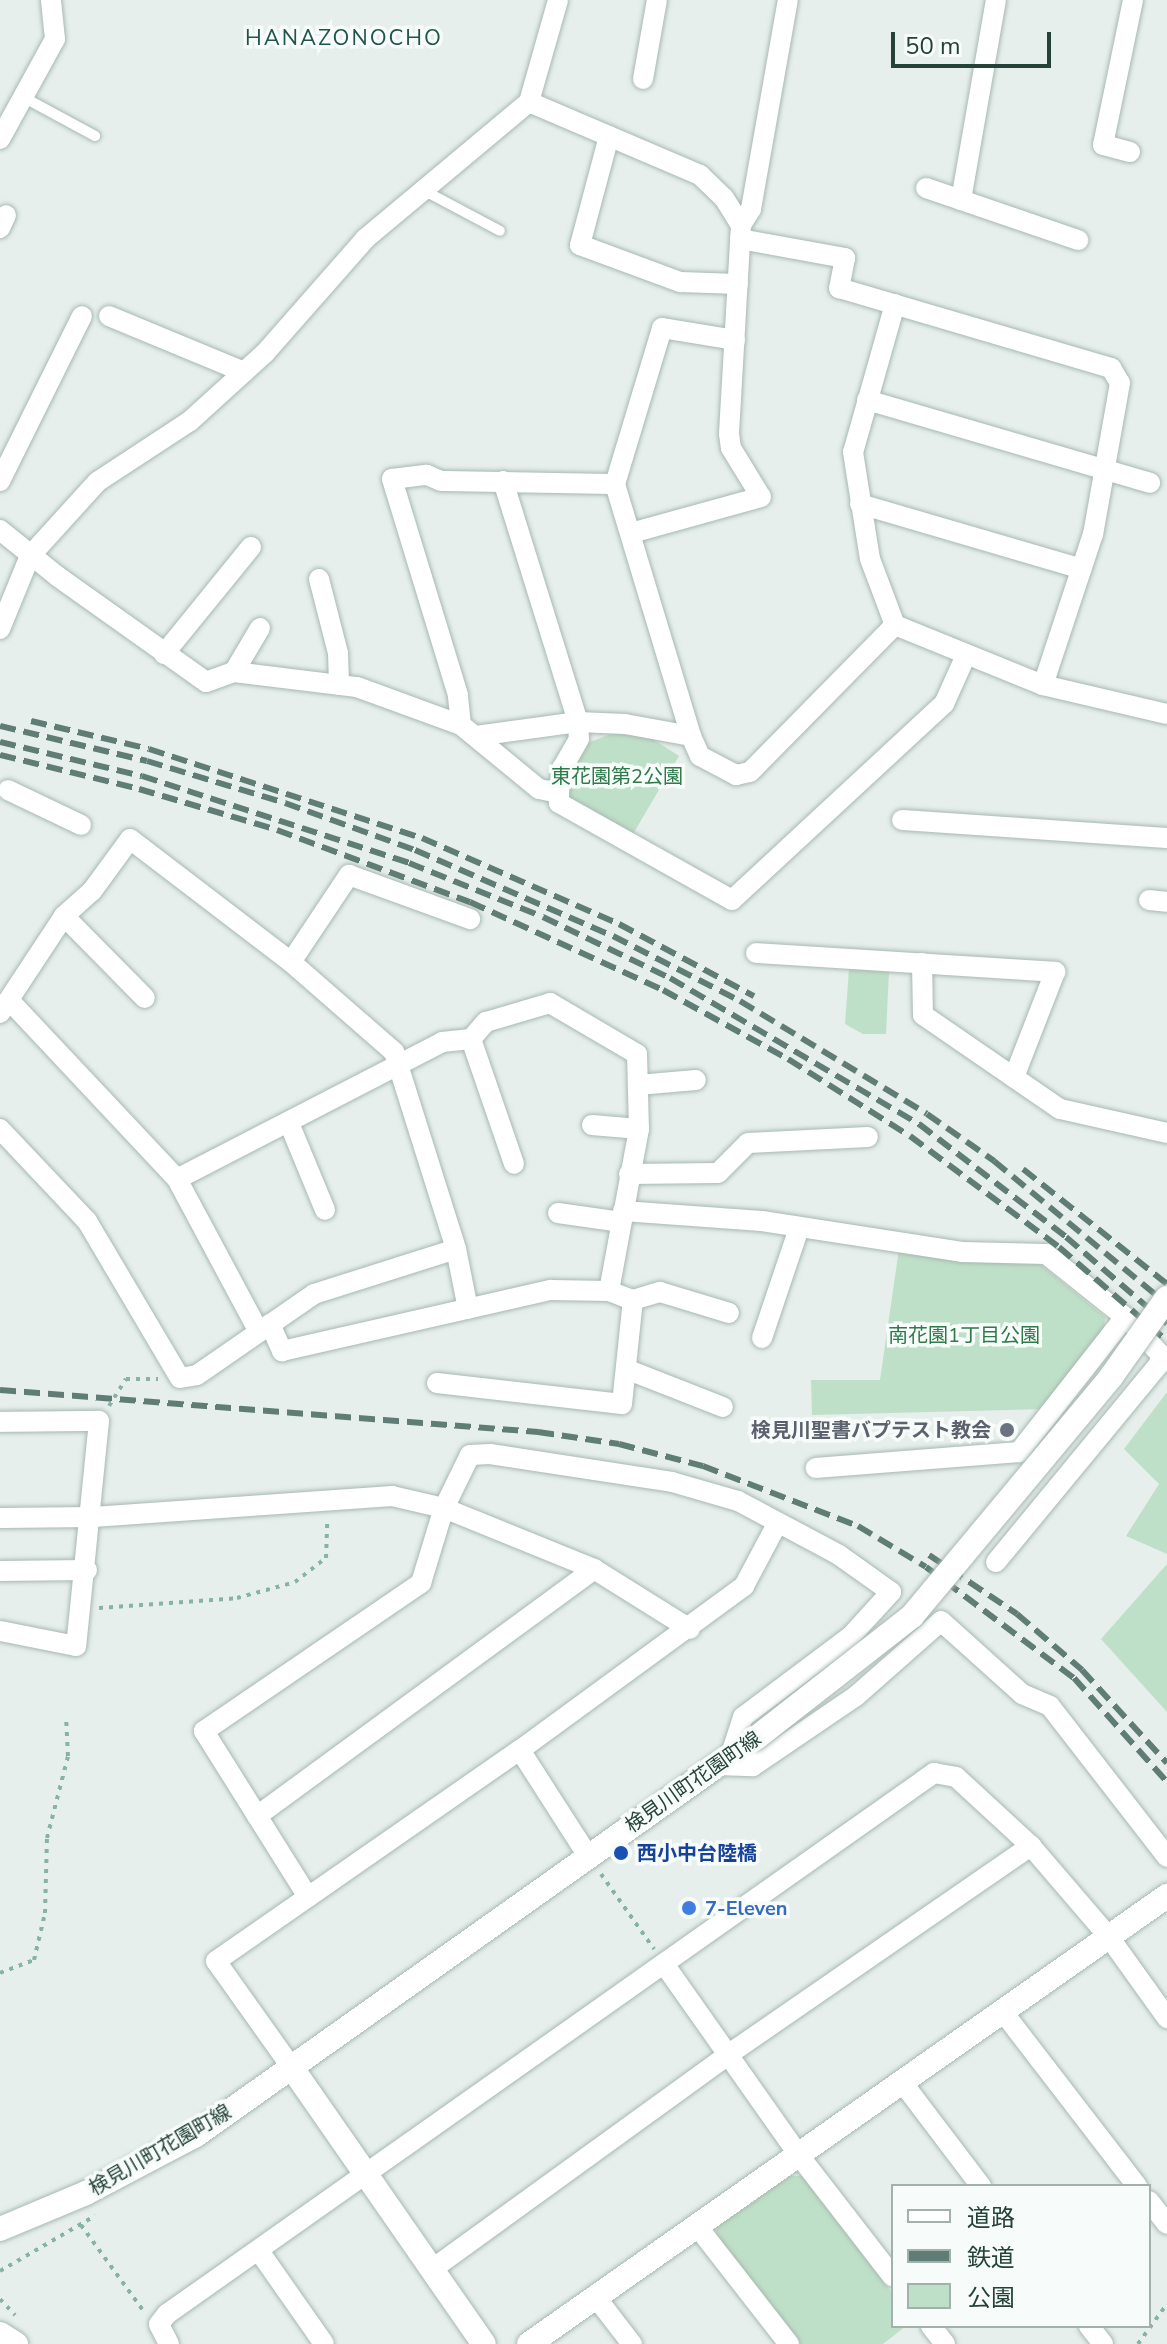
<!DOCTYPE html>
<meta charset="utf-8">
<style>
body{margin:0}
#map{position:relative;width:1167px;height:2344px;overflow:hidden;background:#e6efeb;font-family:"Nunito Sans","Noto Sans JP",sans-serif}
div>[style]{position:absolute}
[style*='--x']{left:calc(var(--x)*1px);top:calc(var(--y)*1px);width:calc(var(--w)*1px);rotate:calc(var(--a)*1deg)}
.green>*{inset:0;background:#bfe0c8}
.path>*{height:4px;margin-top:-2px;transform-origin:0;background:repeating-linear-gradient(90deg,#86b3a5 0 4px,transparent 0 10px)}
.roads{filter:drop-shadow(0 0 2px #a8b8b2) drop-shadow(0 0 2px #a8b8b2)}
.service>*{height:10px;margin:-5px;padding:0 5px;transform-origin:5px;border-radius:5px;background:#fff}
.minor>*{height:20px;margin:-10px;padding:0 10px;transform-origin:10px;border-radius:10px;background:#fff}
.tertiary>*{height:24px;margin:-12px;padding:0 12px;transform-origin:12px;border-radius:12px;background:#fff}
.rail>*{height:6px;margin-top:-3px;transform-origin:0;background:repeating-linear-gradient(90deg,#5f7d75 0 16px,transparent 0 24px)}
.bridges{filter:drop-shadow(0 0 2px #a8b8b2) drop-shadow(0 0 2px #a8b8b2)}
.tertiary-bridge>*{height:24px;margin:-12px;padding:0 12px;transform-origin:12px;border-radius:12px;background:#fff}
.dots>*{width:22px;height:22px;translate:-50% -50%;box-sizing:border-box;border:4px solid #f7fbf9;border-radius:50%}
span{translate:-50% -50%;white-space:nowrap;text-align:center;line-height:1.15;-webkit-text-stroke:7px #f7fbf9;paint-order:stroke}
.park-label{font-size:20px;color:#2d7a4b}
.worship-label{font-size:20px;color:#5b616d;font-weight:700}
.right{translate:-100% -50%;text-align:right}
.street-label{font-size:20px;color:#24423a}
.transit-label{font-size:20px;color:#164399;font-weight:700}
.left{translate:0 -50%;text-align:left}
.shop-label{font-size:20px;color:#366cbe;font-weight:700}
.neighbourhood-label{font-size:22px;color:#1f5548;letter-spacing:2px}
.legend{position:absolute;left:891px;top:2184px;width:260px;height:144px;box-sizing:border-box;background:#f7fbf9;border:2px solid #a3b1ad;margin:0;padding:10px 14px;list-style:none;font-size:24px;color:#24423a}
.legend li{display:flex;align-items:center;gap:16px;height:40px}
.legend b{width:40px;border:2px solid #a3b1ad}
.scale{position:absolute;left:891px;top:32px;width:160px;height:36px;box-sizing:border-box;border:4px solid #24423a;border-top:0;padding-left:10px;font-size:24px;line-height:28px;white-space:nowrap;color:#24423a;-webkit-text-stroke:6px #f7fbf9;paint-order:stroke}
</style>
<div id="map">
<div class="green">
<div style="clip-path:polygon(619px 731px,645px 734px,679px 756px,633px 834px,570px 797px,568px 771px,582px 745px)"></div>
<div style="clip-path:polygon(849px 969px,889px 972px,886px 1034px,863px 1034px,845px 1024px)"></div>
<div style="clip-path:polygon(899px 1249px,1036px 1261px,1105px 1317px,1104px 1335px,1046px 1409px,812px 1415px,811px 1380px,880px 1380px)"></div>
<div style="clip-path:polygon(1167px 1392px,1167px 1554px,1126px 1536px,1159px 1484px,1124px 1449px)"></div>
<div style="clip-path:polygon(1167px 1564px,1167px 1712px,1101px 1639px)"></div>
<div style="clip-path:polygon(786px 2176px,802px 2176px,893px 2294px,893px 2326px,906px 2326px,883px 2344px,798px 2344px,716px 2238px,717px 2226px)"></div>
</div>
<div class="path">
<div style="--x:109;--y:1406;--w:32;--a:-58"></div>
<div style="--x:126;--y:1379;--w:32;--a:0"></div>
<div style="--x:99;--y:1608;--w:138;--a:-4.1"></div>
<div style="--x:237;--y:1598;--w:60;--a:-15.4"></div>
<div style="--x:295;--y:1582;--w:39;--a:-38"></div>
<div style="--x:326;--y:1558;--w:38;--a:-88"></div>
<div style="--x:601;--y:1874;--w:92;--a:54.8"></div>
<div style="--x:0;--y:1973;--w:36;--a:-21"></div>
<div style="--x:34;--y:1960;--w:48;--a:-76.8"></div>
<div style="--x:45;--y:1913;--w:75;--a:-88.5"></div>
<div style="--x:47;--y:1838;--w:85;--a:-75.6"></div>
<div style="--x:68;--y:1756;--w:40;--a:-92.9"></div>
<div style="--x:81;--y:2225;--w:109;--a:54"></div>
<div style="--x:0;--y:2271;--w:110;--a:-30.1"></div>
<div style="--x:0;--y:2299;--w:22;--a:47"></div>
<div style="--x:1138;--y:2344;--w:49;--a:-54.1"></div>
</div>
<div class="roads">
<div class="service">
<div style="--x:23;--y:97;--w:82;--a:28.4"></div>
<div style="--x:423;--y:190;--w:87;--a:28"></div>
</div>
<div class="minor">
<div style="--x:643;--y:79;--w:80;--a:-80"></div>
<div style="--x:529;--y:102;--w:186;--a:23.1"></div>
<div style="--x:700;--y:175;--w:33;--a:44"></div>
<div style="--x:724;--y:198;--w:32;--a:58"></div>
<div style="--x:741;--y:225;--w:209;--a:93.3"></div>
<div style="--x:729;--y:434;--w:14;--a:82"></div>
<div style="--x:731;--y:448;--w:57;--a:58.5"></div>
<div style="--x:761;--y:497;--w:135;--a:164.5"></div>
<div style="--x:609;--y:136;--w:113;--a:104.9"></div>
<div style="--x:580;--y:245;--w:107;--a:20.3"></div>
<div style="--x:680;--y:282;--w:58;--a:2"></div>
<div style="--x:0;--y:139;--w:114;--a:-61.2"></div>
<div style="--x:55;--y:39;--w:39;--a:-96"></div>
<div style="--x:1130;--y:152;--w:28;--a:-165"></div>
<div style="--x:1103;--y:145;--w:148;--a:-78.3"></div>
<div style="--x:926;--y:188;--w:161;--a:18.9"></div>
<div style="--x:961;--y:200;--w:203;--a:-80.1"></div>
<div style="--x:741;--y:225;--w:19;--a:-58"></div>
<div style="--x:751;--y:209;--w:212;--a:-80"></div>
<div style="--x:0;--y:228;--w:14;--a:-65"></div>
<div style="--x:740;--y:239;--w:107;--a:10.3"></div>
<div style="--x:845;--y:258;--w:31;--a:101"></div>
<div style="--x:839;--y:288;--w:284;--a:16.4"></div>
<div style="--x:1111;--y:368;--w:17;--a:59"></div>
<div style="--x:1120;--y:383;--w:153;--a:100.1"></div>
<div style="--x:1093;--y:534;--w:159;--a:108.3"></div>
<div style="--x:895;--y:304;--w:154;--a:105.8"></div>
<div style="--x:853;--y:452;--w:108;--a:81"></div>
<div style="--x:870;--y:559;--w:71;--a:69.3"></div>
<div style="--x:895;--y:625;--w:160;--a:22.1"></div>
<div style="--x:1043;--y:685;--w:127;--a:13.2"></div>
<div style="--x:109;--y:316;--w:146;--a:22.5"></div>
<div style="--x:867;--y:400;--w:295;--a:16.3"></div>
<div style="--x:0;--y:481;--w:184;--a:-63.6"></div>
<div style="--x:503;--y:481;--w:252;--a:72.7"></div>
<div style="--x:578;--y:722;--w:17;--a:87"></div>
<div style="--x:579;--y:739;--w:34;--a:120"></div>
<div style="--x:562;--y:768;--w:25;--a:97"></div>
<div style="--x:860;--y:504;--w:231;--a:16.3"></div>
<div style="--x:0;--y:530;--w:73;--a:38.9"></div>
<div style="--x:57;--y:576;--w:183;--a:35.4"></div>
<div style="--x:206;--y:682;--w:30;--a:-20"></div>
<div style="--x:234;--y:672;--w:124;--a:7"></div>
<div style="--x:357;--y:687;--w:111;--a:20.1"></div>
<div style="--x:461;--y:725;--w:101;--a:39.4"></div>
<div style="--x:539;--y:789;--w:20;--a:11"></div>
<div style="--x:559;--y:793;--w:10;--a:90"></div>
<div style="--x:559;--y:803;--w:198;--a:29.3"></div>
<div style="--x:732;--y:900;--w:289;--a:-42.8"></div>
<div style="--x:944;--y:704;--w:54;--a:-65.8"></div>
<div style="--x:319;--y:579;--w:76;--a:75.6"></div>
<div style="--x:338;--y:653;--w:32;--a:88"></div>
<div style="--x:0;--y:629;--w:79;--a:-67.7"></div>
<div style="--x:30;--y:556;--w:100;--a:-47.8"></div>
<div style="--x:97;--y:482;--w:111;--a:-33.3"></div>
<div style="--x:190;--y:421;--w:101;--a:-42.2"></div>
<div style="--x:265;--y:353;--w:152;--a:-48.7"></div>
<div style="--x:365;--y:239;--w:214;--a:-39.9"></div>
<div style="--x:529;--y:102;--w:106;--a:-74.1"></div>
<div style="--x:164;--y:654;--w:138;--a:-50.9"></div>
<div style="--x:234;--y:672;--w:51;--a:-59.4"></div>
<div style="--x:461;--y:725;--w:30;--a:-96"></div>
<div style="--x:458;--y:695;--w:226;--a:-107"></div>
<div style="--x:392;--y:479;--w:35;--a:-7"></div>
<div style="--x:427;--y:475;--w:15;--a:23"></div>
<div style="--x:441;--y:481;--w:174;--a:1"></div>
<div style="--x:476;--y:736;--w:103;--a:-7.8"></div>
<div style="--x:578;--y:722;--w:47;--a:2.4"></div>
<div style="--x:625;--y:724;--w:67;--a:10.3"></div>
<div style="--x:691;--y:736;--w:22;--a:66"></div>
<div style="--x:700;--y:756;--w:41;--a:27.8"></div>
<div style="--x:736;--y:775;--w:14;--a:-12"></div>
<div style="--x:750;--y:772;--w:206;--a:-45.4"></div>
<div style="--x:691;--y:736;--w:263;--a:-106.8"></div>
<div style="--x:615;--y:484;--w:163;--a:-73.2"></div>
<div style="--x:662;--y:328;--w:74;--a:9.3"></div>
<div style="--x:8;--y:790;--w:81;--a:25.6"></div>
<div style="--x:902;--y:820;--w:266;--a:3.9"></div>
<div style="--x:1149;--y:900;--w:18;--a:6"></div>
<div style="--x:64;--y:916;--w:115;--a:45.4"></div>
<div style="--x:756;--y:953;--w:300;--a:3.6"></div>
<div style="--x:1055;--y:972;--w:113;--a:111.3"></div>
<div style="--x:291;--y:962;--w:105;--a:-56.3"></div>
<div style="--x:349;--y:875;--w:129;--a:20"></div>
<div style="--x:922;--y:963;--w:52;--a:88.9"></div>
<div style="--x:923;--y:1015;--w:166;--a:34.5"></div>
<div style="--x:1060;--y:1109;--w:110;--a:12.6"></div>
<div style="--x:9;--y:1000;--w:245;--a:46.8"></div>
<div style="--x:177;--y:1179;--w:171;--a:61.8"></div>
<div style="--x:0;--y:1013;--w:116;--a:-56.6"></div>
<div style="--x:64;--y:916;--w:38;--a:-42"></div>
<div style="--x:92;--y:891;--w:64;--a:-53.8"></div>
<div style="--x:130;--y:839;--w:203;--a:37.4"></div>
<div style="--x:291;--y:962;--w:137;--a:41.1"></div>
<div style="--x:394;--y:1052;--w:207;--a:72.5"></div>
<div style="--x:456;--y:1249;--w:61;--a:78.7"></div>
<div style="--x:471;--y:1039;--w:132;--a:71"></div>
<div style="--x:638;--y:1085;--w:58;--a:-4.9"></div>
<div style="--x:289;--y:1123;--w:94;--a:67.5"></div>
<div style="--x:592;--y:1125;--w:47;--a:4.9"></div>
<div style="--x:0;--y:1129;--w:127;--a:46.6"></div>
<div style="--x:87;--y:1221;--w:182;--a:59.4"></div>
<div style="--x:180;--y:1378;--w:17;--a:-10"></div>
<div style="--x:197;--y:1375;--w:142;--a:-34.7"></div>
<div style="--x:314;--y:1294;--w:149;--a:-17.6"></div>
<div style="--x:629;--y:1174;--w:89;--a:-0.6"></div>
<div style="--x:718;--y:1173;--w:42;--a:-45"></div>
<div style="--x:748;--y:1143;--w:120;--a:-2.9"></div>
<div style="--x:177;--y:1179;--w:298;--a:-27.3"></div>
<div style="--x:442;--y:1042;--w:29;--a:-6"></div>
<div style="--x:471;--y:1039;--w:23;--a:-49"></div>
<div style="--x:486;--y:1022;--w:67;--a:-16.5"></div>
<div style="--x:550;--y:1003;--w:101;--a:30.4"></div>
<div style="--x:637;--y:1054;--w:75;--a:88.5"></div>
<div style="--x:639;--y:1129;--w:165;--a:100.5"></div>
<div style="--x:623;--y:1211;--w:139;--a:4.1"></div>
<div style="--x:762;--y:1221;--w:202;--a:8.8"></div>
<div style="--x:962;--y:1252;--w:84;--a:1.4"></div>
<div style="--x:1046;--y:1254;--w:101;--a:38.6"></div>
<div style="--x:1125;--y:1317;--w:172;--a:128.1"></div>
<div style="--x:1019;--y:1452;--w:204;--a:175.5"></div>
<div style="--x:558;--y:1213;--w:64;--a:8.1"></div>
<div style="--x:270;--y:1324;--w:30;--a:66"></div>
<div style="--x:282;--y:1351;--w:276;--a:-12.8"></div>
<div style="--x:551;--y:1290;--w:58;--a:1"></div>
<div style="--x:609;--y:1291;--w:26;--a:21"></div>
<div style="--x:633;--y:1300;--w:28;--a:-17"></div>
<div style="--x:660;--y:1292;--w:72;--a:16.9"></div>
<div style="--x:762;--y:1338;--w:116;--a:-71.4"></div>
<div style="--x:626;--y:1369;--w:104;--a:21.4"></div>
<div style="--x:437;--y:1383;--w:186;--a:6.5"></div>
<div style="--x:622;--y:1404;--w:105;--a:-84"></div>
<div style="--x:0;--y:1422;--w:99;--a:-0.6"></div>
<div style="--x:99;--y:1421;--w:226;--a:95.8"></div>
<div style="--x:76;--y:1646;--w:77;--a:-168.8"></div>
<div style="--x:0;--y:1518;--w:93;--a:-0.6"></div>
<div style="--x:93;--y:1517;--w:300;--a:-4"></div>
<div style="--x:392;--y:1496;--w:53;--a:13"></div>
<div style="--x:444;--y:1508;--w:162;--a:22.1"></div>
<div style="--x:594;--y:1569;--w:113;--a:32"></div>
<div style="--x:996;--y:1562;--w:256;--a:-50.5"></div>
<div style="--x:1159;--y:1364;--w:9;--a:-77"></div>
<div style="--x:1161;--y:1355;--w:41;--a:-133"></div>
<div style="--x:0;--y:1571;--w:87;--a:-0.7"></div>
<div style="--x:718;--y:1765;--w:35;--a:2"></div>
<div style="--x:753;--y:1766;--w:125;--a:-34.2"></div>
<div style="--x:856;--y:1696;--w:113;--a:-41.4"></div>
<div style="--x:941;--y:1621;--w:109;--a:42"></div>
<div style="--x:1022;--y:1694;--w:30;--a:23"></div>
<div style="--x:1050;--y:1706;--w:191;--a:52.2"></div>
<div style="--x:257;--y:1816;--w:418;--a:-36.2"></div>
<div style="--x:588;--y:1856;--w:126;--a:-122.7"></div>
<div style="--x:520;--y:1750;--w:278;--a:-36.2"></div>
<div style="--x:744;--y:1586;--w:70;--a:-62"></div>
<div style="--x:308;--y:1897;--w:196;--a:-122.1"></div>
<div style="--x:204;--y:1731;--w:263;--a:-34.3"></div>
<div style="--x:421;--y:1583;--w:78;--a:-73"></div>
<div style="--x:444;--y:1508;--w:59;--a:-63.9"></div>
<div style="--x:470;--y:1455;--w:20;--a:-3"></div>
<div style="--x:490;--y:1454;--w:184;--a:8.7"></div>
<div style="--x:672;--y:1482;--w:69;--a:16.1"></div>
<div style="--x:738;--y:1501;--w:115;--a:28.1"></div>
<div style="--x:839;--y:1555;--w:64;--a:35.4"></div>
<div style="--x:891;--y:1592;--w:59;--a:132.3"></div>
<div style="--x:851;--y:1636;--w:135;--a:143.1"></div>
<div style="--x:743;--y:1717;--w:40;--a:108"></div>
<div style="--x:664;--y:1964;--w:232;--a:54.8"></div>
<div style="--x:798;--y:2154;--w:155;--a:52.3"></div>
<div style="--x:1003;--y:2012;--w:220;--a:52.4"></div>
<div style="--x:292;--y:2068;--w:131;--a:-125.4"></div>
<div style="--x:216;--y:1961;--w:370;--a:-34.8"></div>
<div style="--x:902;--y:2082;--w:131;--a:52.8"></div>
<div style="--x:1149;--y:2201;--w:29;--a:52"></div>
<div style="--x:697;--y:2226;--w:150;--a:52.1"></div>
<div style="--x:259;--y:2251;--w:113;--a:55"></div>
<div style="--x:431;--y:2270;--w:368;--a:-35.9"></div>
<div style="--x:729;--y:2054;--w:367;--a:-34.6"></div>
<div style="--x:595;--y:2296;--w:61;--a:52.4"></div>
<div style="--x:931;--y:2326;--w:23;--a:52"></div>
<div style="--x:1089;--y:2326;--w:23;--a:52"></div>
<div style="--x:169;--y:2344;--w:22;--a:-117"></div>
<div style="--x:159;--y:2324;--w:13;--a:-51"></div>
<div style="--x:167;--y:2314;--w:939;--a:-35.2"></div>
<div style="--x:934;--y:1773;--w:22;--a:10"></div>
<div style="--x:956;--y:1777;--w:102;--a:42.6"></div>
<div style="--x:1031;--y:1846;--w:120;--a:49.4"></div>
<div style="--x:1109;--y:1937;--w:100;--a:54.4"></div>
</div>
<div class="tertiary">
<div style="--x:292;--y:2068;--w:336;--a:55.2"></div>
<div style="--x:0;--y:2229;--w:93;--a:-22.7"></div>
<div style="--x:86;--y:2193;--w:124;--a:-27.8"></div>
<div style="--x:196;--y:2135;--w:686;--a:-35.33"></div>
<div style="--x:0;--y:2334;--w:19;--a:32"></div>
<div style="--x:529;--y:2344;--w:780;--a:-35.08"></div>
</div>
</div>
<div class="rail">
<div style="--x:31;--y:721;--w:121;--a:13.3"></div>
<div style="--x:149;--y:749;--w:287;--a:18.1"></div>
<div style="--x:422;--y:838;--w:215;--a:23.6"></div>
<div style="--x:619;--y:924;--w:153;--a:28.1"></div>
<div style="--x:0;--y:726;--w:151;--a:13.4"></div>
<div style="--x:147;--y:761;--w:144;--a:16.9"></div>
<div style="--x:285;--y:803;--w:138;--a:19.9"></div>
<div style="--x:415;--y:850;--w:216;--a:23.5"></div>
<div style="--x:613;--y:936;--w:143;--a:27.1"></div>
<div style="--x:740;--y:1001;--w:218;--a:31.1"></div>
<div style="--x:927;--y:1114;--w:82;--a:35"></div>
<div style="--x:994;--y:1161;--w:224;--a:39.6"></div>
<div style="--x:0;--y:742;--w:146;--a:13.5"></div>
<div style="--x:142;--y:776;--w:281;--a:18"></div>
<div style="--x:409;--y:863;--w:144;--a:21.9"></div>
<div style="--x:543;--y:917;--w:141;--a:25.7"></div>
<div style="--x:670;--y:978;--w:289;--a:30.4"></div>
<div style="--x:919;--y:1124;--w:185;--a:37.5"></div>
<div style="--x:1066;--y:1237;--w:133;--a:40.7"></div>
<div style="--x:0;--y:755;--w:143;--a:13.7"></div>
<div style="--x:139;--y:789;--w:144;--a:16.5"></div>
<div style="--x:277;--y:830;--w:206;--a:20.5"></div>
<div style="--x:470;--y:902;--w:212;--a:24.5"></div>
<div style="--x:663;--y:990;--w:143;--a:28.9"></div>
<div style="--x:788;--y:1059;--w:144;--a:32.3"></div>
<div style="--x:910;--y:1136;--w:186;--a:36.7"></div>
<div style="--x:1059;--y:1247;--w:143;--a:41"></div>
<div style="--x:1023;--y:1169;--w:184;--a:38.6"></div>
<div style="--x:0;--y:1390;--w:540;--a:4.46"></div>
<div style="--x:538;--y:1432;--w:82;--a:8.4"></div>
<div style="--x:619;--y:1444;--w:87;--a:14.7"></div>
<div style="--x:703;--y:1466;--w:166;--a:21.2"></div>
<div style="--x:858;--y:1526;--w:79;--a:31.1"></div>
<div style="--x:926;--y:1567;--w:185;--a:36.9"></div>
<div style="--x:1074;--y:1678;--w:140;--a:48.2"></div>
<div style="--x:929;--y:1555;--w:106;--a:33.8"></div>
<div style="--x:1017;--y:1614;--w:86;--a:40.7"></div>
<div style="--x:1082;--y:1670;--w:126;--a:47.6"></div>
</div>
<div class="bridges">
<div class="tertiary-bridge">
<div style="--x:756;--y:1738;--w:198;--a:-38"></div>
<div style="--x:912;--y:1616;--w:311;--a:-50.2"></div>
<div style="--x:1111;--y:1377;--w:97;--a:-54.7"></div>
</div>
</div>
<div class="dots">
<div style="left:1007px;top:1430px;background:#6b7280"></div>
<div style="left:621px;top:1853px;background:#1a4fb4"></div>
<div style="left:689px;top:1908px;background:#3f7fe0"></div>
</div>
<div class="park-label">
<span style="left:617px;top:776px">東花園第2公園</span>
<span style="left:964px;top:1335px">南花園1丁目公園</span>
</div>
<div class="worship-label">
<span class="right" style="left:991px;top:1430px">検見川聖書バプテスト教会</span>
</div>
<div class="street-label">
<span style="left:693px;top:1782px;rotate:-35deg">検見川町花園町線</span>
<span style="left:160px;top:2150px;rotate:-30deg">検見川町花園町線</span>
</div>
<div class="transit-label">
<span class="left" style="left:637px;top:1853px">西小中台陸橋</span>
</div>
<div class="shop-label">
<span class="left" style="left:705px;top:1908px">7-Eleven</span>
</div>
<div class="neighbourhood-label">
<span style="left:344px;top:39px">HANAZONOCHO</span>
</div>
<ul class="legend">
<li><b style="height:10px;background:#fff"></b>道路</li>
<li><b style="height:10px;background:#5f7d75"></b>鉄道</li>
<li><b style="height:22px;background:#bfe0c8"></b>公園</li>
</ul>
<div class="scale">50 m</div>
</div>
